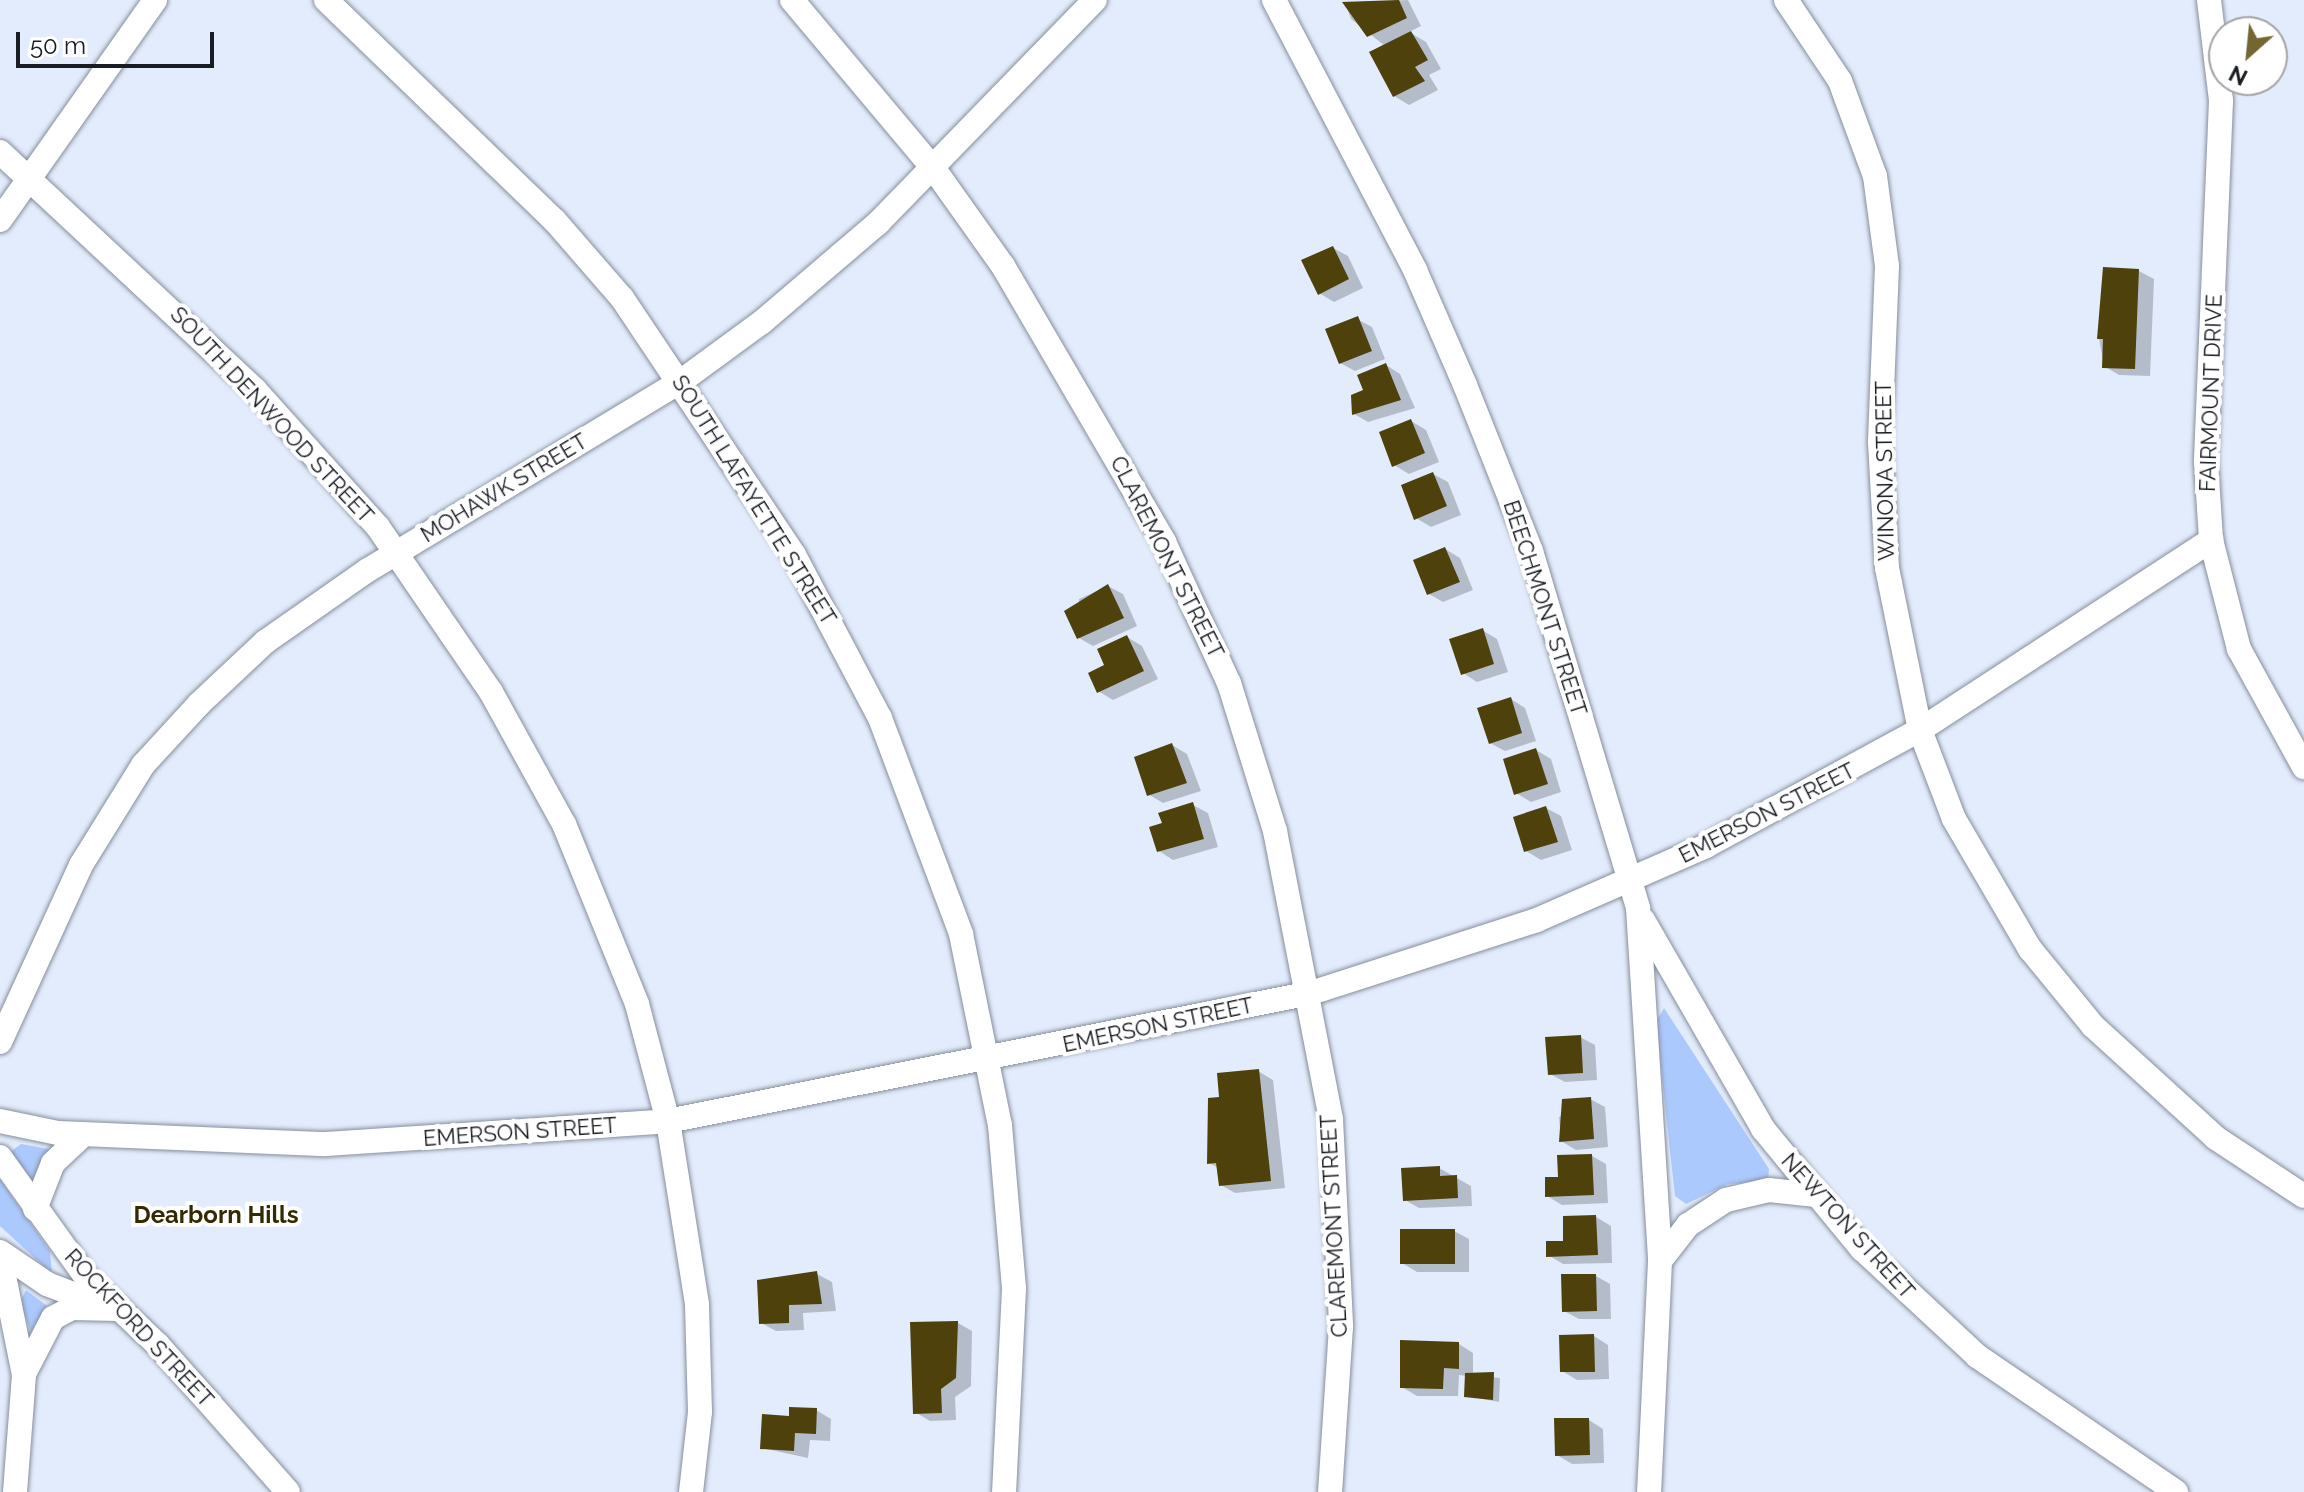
<!DOCTYPE html>
<style>
body{margin:0}
#map{position:relative;width:2304px;height:1492px;overflow:hidden;background:#e3ecfc;font-family:Raleway,sans-serif}
div>[style]{position:absolute}
[style*='--x']{left:calc(var(--x)*1px);top:calc(var(--y)*1px);width:calc(var(--w)*1px);rotate:calc(var(--a)*1deg)}
.green>*{inset:0;background:#acc9fd}
.shadow>*{inset:0;background:#0003}
.building>*{inset:0;background:#4e410c}
.roads{filter:drop-shadow(0 0 2px #868e9d) drop-shadow(0 0 2px #868e9d)}
.street>*{height:24px;margin:-12px;padding:0 12px;transform-origin:12px;border-radius:12px;background:#fff}
span{translate:-50% -50%;white-space:nowrap;text-align:center;line-height:1.15;-webkit-text-stroke:8px #fff;paint-order:stroke}
.street-label{font-size:22px;color:#191c22}
.neighbourhood-label{font-size:24px;color:#342900;font-weight:700}
.north{position:absolute;left:2208px;top:16px;width:80px;height:80px;box-sizing:border-box;background:#fff;border:2px solid #a3a4a7;border-radius:50%;rotate:207deg;font-size:22px;font-weight:700;line-height:32px;text-align:center;color:#191c22}
.north::after{content:'';display:block;margin:auto;width:28px;height:36px;background:#746633;clip-path:polygon(50% 0,100% 100%,50% 72%,0 100%)}
.scale{position:absolute;left:16px;top:32px;width:198px;height:36px;box-sizing:border-box;border:4px solid #191c22;border-top:0;padding-left:10px;font-size:24px;line-height:28px;white-space:nowrap;color:#191c22;-webkit-text-stroke:6px #fff;paint-order:stroke}
</style>
<div id="map">
<div class="green">
<div style="clip-path:polygon(1664px 1008px,1769px 1169px,1768px 1181px,1728px 1184px,1686px 1204px,1675px 1196px,1656px 1022px)"></div>
<div style="clip-path:polygon(21px 1144px,54px 1150px,30px 1182px,10px 1152px)"></div>
<div style="clip-path:polygon(0 1179px,50px 1251px,52px 1274px,0 1226px)"></div>
<div style="clip-path:polygon(26px 1290px,47px 1306px,31px 1332px,20px 1302px)"></div>
</div>
<div class="shadow">
<div style="clip-path:polygon(1408px 0,1421px 26px,1409px 32px,1426px 42px,1441px 69px,1429px 75px,1438px 90px,1409px 105px,1394px 96px,1385px 46px,1351px 19px,1345px 3px)"></div>
<div style="clip-path:polygon(1333px 248px,1348px 256px,1363px 288px,1334px 302px,1319px 293px)"></div>
<div style="clip-path:polygon(2139px 271px,2154px 279px,2150px 376px,2119px 375px,2104px 366px,2099px 338px)"></div>
<div style="clip-path:polygon(1357px 319px,1372px 327px,1385px 359px,1355px 371px,1340px 363px)"></div>
<div style="clip-path:polygon(1386px 365px,1400px 374px,1415px 408px,1368px 422px,1354px 414px)"></div>
<div style="clip-path:polygon(1411px 421px,1426px 430px,1439px 462px,1409px 474px,1394px 465px)"></div>
<div style="clip-path:polygon(1433px 474px,1448px 482px,1461px 515px,1431px 527px,1416px 518px)"></div>
<div style="clip-path:polygon(1445px 549px,1460px 558px,1473px 590px,1443px 602px,1429px 594px)"></div>
<div style="clip-path:polygon(1108px 586px,1123px 594px,1137px 626px,1093px 646px,1079px 638px,1079px 599px)"></div>
<div style="clip-path:polygon(1482px 630px,1497px 639px,1508px 672px,1477px 682px,1463px 673px)"></div>
<div style="clip-path:polygon(1127px 637px,1142px 646px,1158px 679px,1113px 700px,1098px 691px)"></div>
<div style="clip-path:polygon(1511px 699px,1525px 708px,1536px 741px,1505px 751px,1490px 743px)"></div>
<div style="clip-path:polygon(1172px 745px,1187px 754px,1201px 791px,1163px 803px,1148px 794px)"></div>
<div style="clip-path:polygon(1536px 750px,1551px 759px,1561px 792px,1531px 802px,1516px 793px)"></div>
<div style="clip-path:polygon(1193px 805px,1208px 813px,1218px 847px,1173px 860px,1159px 851px,1164px 825px)"></div>
<div style="clip-path:polygon(1546px 808px,1561px 816px,1572px 850px,1541px 860px,1526px 851px)"></div>
<div style="clip-path:polygon(1580px 1037px,1595px 1045px,1597px 1080px,1565px 1082px,1550px 1074px)"></div>
<div style="clip-path:polygon(1258px 1071px,1273px 1080px,1285px 1188px,1235px 1193px,1221px 1185px,1219px 1168px,1209px 1163px,1221px 1099px)"></div>
<div style="clip-path:polygon(1590px 1099px,1605px 1107px,1608px 1147px,1576px 1150px,1561px 1141px,1559px 1117px)"></div>
<div style="clip-path:polygon(1592px 1156px,1606px 1164px,1608px 1203px,1562px 1205px,1547px 1196px)"></div>
<div style="clip-path:polygon(1439px 1168px,1471px 1186px,1472px 1206px,1419px 1208px,1405px 1200px)"></div>
<div style="clip-path:polygon(1596px 1217px,1611px 1226px,1612px 1263px,1563px 1264px,1548px 1255px)"></div>
<div style="clip-path:polygon(1454px 1231px,1469px 1239px,1469px 1272px,1417px 1272px,1402px 1263px)"></div>
<div style="clip-path:polygon(817px 1274px,832px 1282px,836px 1311px,803px 1313px,804px 1330px,776px 1331px,761px 1323px)"></div>
<div style="clip-path:polygon(1596px 1276px,1610px 1284px,1611px 1319px,1579px 1319px,1564px 1311px)"></div>
<div style="clip-path:polygon(958px 1323px,972px 1331px,971px 1386px,955px 1397px,956px 1420px,930px 1421px,915px 1412px)"></div>
<div style="clip-path:polygon(1594px 1336px,1608px 1345px,1609px 1379px,1577px 1380px,1562px 1371px)"></div>
<div style="clip-path:polygon(1459px 1344px,1473px 1353px,1473px 1375px,1500px 1378px,1499px 1402px,1466px 1396px,1467px 1376px,1459px 1375px,1458px 1396px,1417px 1396px,1402px 1387px)"></div>
<div style="clip-path:polygon(816px 1410px,831px 1419px,830px 1441px,810px 1440px,808px 1458px,762px 1448px,791px 1418px)"></div>
<div style="clip-path:polygon(1589px 1420px,1603px 1429px,1604px 1463px,1572px 1464px,1557px 1455px)"></div>
</div>
<div class="building">
<div style="clip-path:polygon(1399px 0,1407px 18px,1367px 37px,1342px 2px)"></div>
<div style="clip-path:polygon(1411px 31px,1428px 60px,1415px 67px,1425px 81px,1393px 97px,1369px 52px)"></div>
<div style="clip-path:polygon(1333px 246px,1349px 279px,1318px 295px,1301px 260px)"></div>
<div style="clip-path:polygon(2103px 267px,2139px 269px,2135px 369px,2102px 368px,2103px 339px,2097px 339px)"></div>
<div style="clip-path:polygon(1358px 316px,1372px 351px,1339px 364px,1325px 329px)"></div>
<div style="clip-path:polygon(1386px 363px,1401px 400px,1352px 415px,1351px 395px,1363px 390px,1357px 375px)"></div>
<div style="clip-path:polygon(1411px 419px,1425px 453px,1392px 467px,1379px 432px)"></div>
<div style="clip-path:polygon(1433px 472px,1447px 506px,1414px 520px,1401px 485px)"></div>
<div style="clip-path:polygon(1445px 547px,1460px 582px,1427px 595px,1413px 560px)"></div>
<div style="clip-path:polygon(1108px 584px,1124px 618px,1077px 639px,1064px 611px)"></div>
<div style="clip-path:polygon(1483px 628px,1494px 664px,1461px 675px,1449px 639px)"></div>
<div style="clip-path:polygon(1127px 635px,1144px 671px,1097px 693px,1088px 673px,1104px 665px,1097px 649px)"></div>
<div style="clip-path:polygon(1511px 697px,1522px 733px,1489px 744px,1477px 708px)"></div>
<div style="clip-path:polygon(1172px 743px,1187px 783px,1147px 796px,1134px 757px)"></div>
<div style="clip-path:polygon(1536px 748px,1548px 784px,1514px 795px,1503px 759px)"></div>
<div style="clip-path:polygon(1193px 802px,1204px 839px,1157px 852px,1149px 827px,1162px 823px,1158px 813px)"></div>
<div style="clip-path:polygon(1546px 806px,1558px 842px,1524px 852px,1513px 817px)"></div>
<div style="clip-path:polygon(1581px 1035px,1583px 1073px,1548px 1075px,1545px 1037px)"></div>
<div style="clip-path:polygon(1259px 1069px,1271px 1181px,1219px 1186px,1216px 1163px,1207px 1164px,1208px 1098px,1219px 1097px,1217px 1073px)"></div>
<div style="clip-path:polygon(1591px 1097px,1594px 1139px,1559px 1142px,1562px 1099px)"></div>
<div style="clip-path:polygon(1592px 1154px,1594px 1195px,1545px 1197px,1545px 1177px,1558px 1177px,1557px 1155px)"></div>
<div style="clip-path:polygon(1440px 1166px,1440px 1176px,1457px 1175px,1458px 1198px,1403px 1201px,1401px 1168px)"></div>
<div style="clip-path:polygon(1596px 1215px,1598px 1255px,1546px 1257px,1546px 1241px,1563px 1241px,1563px 1216px)"></div>
<div style="clip-path:polygon(1400px 1229px,1455px 1229px,1455px 1264px,1400px 1264px)"></div>
<div style="clip-path:polygon(817px 1271px,822px 1304px,789px 1305px,789px 1323px,759px 1324px,757px 1280px)"></div>
<div style="clip-path:polygon(1561px 1274px,1596px 1274px,1597px 1311px,1562px 1312px)"></div>
<div style="clip-path:polygon(958px 1321px,956px 1378px,941px 1389px,942px 1413px,913px 1414px,910px 1322px)"></div>
<div style="clip-path:polygon(1594px 1334px,1595px 1372px,1560px 1372px,1559px 1335px)"></div>
<div style="clip-path:polygon(1400px 1340px,1459px 1342px,1459px 1369px,1444px 1368px,1443px 1389px,1400px 1388px)"></div>
<div style="clip-path:polygon(1494px 1372px,1493px 1400px,1464px 1397px,1465px 1373px)"></div>
<div style="clip-path:polygon(789px 1407px,817px 1408px,816px 1434px,795px 1433px,794px 1451px,760px 1449px,762px 1414px,789px 1416px)"></div>
<div style="clip-path:polygon(1554px 1418px,1589px 1418px,1590px 1455px,1555px 1456px)"></div>
</div>
<div class="roads">
<div class="street">
<div style="--x:326;--y:0;--w:318;--a:44"></div>
<div style="--x:555;--y:221;--w:102;--a:49"></div>
<div style="--x:622;--y:298;--w:309;--a:56.2"></div>
<div style="--x:794;--y:555;--w:184;--a:62.2"></div>
<div style="--x:880;--y:718;--w:231;--a:69.4"></div>
<div style="--x:961;--y:934;--w:195;--a:78.5"></div>
<div style="--x:1000;--y:1125;--w:165;--a:85.1"></div>
<div style="--x:1014;--y:1289;--w:203;--a:92.8"></div>
<div style="--x:792;--y:0;--w:221;--a:50"></div>
<div style="--x:934;--y:169;--w:119;--a:54.6"></div>
<div style="--x:1003;--y:266;--w:320;--a:59.7"></div>
<div style="--x:1164;--y:542;--w:155;--a:65.3"></div>
<div style="--x:1229;--y:683;--w:155;--a:72.7"></div>
<div style="--x:1275;--y:831;--w:293;--a:79"></div>
<div style="--x:1331;--y:1119;--w:208;--a:87.2"></div>
<div style="--x:1341;--y:1327;--w:165;--a:93.8"></div>
<div style="--x:1274;--y:0;--w:305;--a:62.4"></div>
<div style="--x:1415;--y:270;--w:125;--a:66.5"></div>
<div style="--x:1465;--y:385;--w:179;--a:68.3"></div>
<div style="--x:1531;--y:551;--w:373;--a:73.3"></div>
<div style="--x:1638;--y:908;--w:354;--a:86.4"></div>
<div style="--x:1660;--y:1261;--w:231;--a:92.7"></div>
<div style="--x:1786;--y:0;--w:97;--a:56.3"></div>
<div style="--x:1840;--y:81;--w:101;--a:69.8"></div>
<div style="--x:1875;--y:176;--w:91;--a:82.4"></div>
<div style="--x:1887;--y:266;--w:176;--a:92.3"></div>
<div style="--x:1880;--y:442;--w:126;--a:86.8"></div>
<div style="--x:1887;--y:568;--w:165;--a:78.5"></div>
<div style="--x:1920;--y:730;--w:95;--a:69.1"></div>
<div style="--x:1954;--y:819;--w:151;--a:59.7"></div>
<div style="--x:2030;--y:949;--w:99;--a:50.7"></div>
<div style="--x:2093;--y:1026;--w:166;--a:42.3"></div>
<div style="--x:2216;--y:1138;--w:105;--a:33.4"></div>
<div style="--x:2209;--y:0;--w:102;--a:83.2"></div>
<div style="--x:2221;--y:101;--w:361;--a:92.4"></div>
<div style="--x:2206;--y:462;--w:78;--a:86.3"></div>
<div style="--x:2211;--y:540;--w:113;--a:75.6"></div>
<div style="--x:2239;--y:649;--w:135;--a:61.2"></div>
<div style="--x:0;--y:152;--w:349;--a:43"></div>
<div style="--x:255;--y:390;--w:184;--a:48.1"></div>
<div style="--x:378;--y:527;--w:200;--a:55.6"></div>
<div style="--x:491;--y:692;--w:151;--a:61.1"></div>
<div style="--x:564;--y:824;--w:194;--a:67.9"></div>
<div style="--x:637;--y:1004;--w:121;--a:75.2"></div>
<div style="--x:668;--y:1121;--w:186;--a:81"></div>
<div style="--x:697;--y:1305;--w:107;--a:88.4"></div>
<div style="--x:700;--y:1412;--w:81;--a:96.4"></div>
<div style="--x:0;--y:220;--w:269;--a:-54.8"></div>
<div style="--x:1643;--y:920;--w:241;--a:60.1"></div>
<div style="--x:1763;--y:1129;--w:156;--a:50.5"></div>
<div style="--x:1862;--y:1249;--w:157;--a:42.9"></div>
<div style="--x:1977;--y:1356;--w:241;--a:34.3"></div>
<div style="--x:0;--y:1042;--w:195;--a:-65.4"></div>
<div style="--x:81;--y:865;--w:118;--a:-58.2"></div>
<div style="--x:143;--y:765;--w:83;--a:-47.4"></div>
<div style="--x:199;--y:704;--w:91;--a:-43.2"></div>
<div style="--x:265;--y:642;--w:126;--a:-35"></div>
<div style="--x:368;--y:570;--w:364;--a:-31.1"></div>
<div style="--x:680;--y:382;--w:102;--a:-36.2"></div>
<div style="--x:762;--y:322;--w:153;--a:-40.5"></div>
<div style="--x:878;--y:223;--w:311;--a:-45.8"></div>
<div style="--x:0;--y:1121;--w:59;--a:11.7"></div>
<div style="--x:58;--y:1133;--w:268;--a:2.4"></div>
<div style="--x:326;--y:1144;--w:343;--a:-3.8"></div>
<div style="--x:668;--y:1121;--w:656;--a:-11.26"></div>
<div style="--x:1311;--y:993;--w:237;--a:-17.9"></div>
<div style="--x:1537;--y:920;--w:184;--a:-23.6"></div>
<div style="--x:1706;--y:846;--w:243;--a:-28.5"></div>
<div style="--x:1920;--y:730;--w:348;--a:-33.1"></div>
<div style="--x:0;--y:1157;--w:148;--a:54.4"></div>
<div style="--x:86;--y:1277;--w:99;--a:43.4"></div>
<div style="--x:158;--y:1345;--w:196;--a:48.5"></div>
<div style="--x:35;--y:1209;--w:49;--a:-68.6"></div>
<div style="--x:53;--y:1163;--w:42;--a:-43.1"></div>
<div style="--x:0;--y:1252;--w:57;--a:34.2"></div>
<div style="--x:47;--y:1284;--w:53;--a:21.2"></div>
<div style="--x:0;--y:1256;--w:121;--a:78.6"></div>
<div style="--x:24;--y:1375;--w:117;--a:94.4"></div>
<div style="--x:1660;--y:1261;--w:46;--a:-52.1"></div>
<div style="--x:1688;--y:1225;--w:45;--a:-33.3"></div>
<div style="--x:1726;--y:1200;--w:44;--a:-13.1"></div>
<div style="--x:1769;--y:1190;--w:45;--a:6.3"></div>
<div style="--x:25;--y:1372;--w:61;--a:-62.6"></div>
<div style="--x:53;--y:1318;--w:21;--a:-28"></div>
<div style="--x:72;--y:1308;--w:46;--a:1.2"></div>
</div>
</div>
<div class="street-label">
<span style="left:2211px;top:393px;rotate:-88deg">FAIRMOUNT DRIVE</span>
<span style="left:272px;top:415px;rotate:47deg">SOUTH DENWOOD STREET</span>
<span style="left:1885px;top:471px;rotate:-91deg">WINONA STREET</span>
<span style="left:504px;top:488px;rotate:-31deg">MOHAWK STREET</span>
<span style="left:754px;top:500px;rotate:58deg">SOUTH LAFAYETTE STREET</span>
<span style="left:1167px;top:557px;rotate:63deg">CLAREMONT STREET</span>
<span style="left:1545px;top:608px;rotate:72deg">BEECHMONT STREET</span>
<span style="left:1767px;top:813px;rotate:-27deg">EMERSON STREET</span>
<span style="left:1158px;top:1025px;rotate:-12deg">EMERSON STREET</span>
<span style="left:520px;top:1132px;rotate:-4deg">EMERSON STREET</span>
<span style="left:1334px;top:1226px;rotate:-93deg">CLAREMONT STREET</span>
<span style="left:1848px;top:1226px;rotate:48deg">NEWTON STREET</span>
<span style="left:139px;top:1328px;rotate:47deg">ROCKFORD STREET</span>
</div>
<div class="neighbourhood-label">
<span style="left:216px;top:1215px">Dearborn Hills</span>
</div>
<div class="north">N</div>
<div class="scale">50 m</div>
</div>
